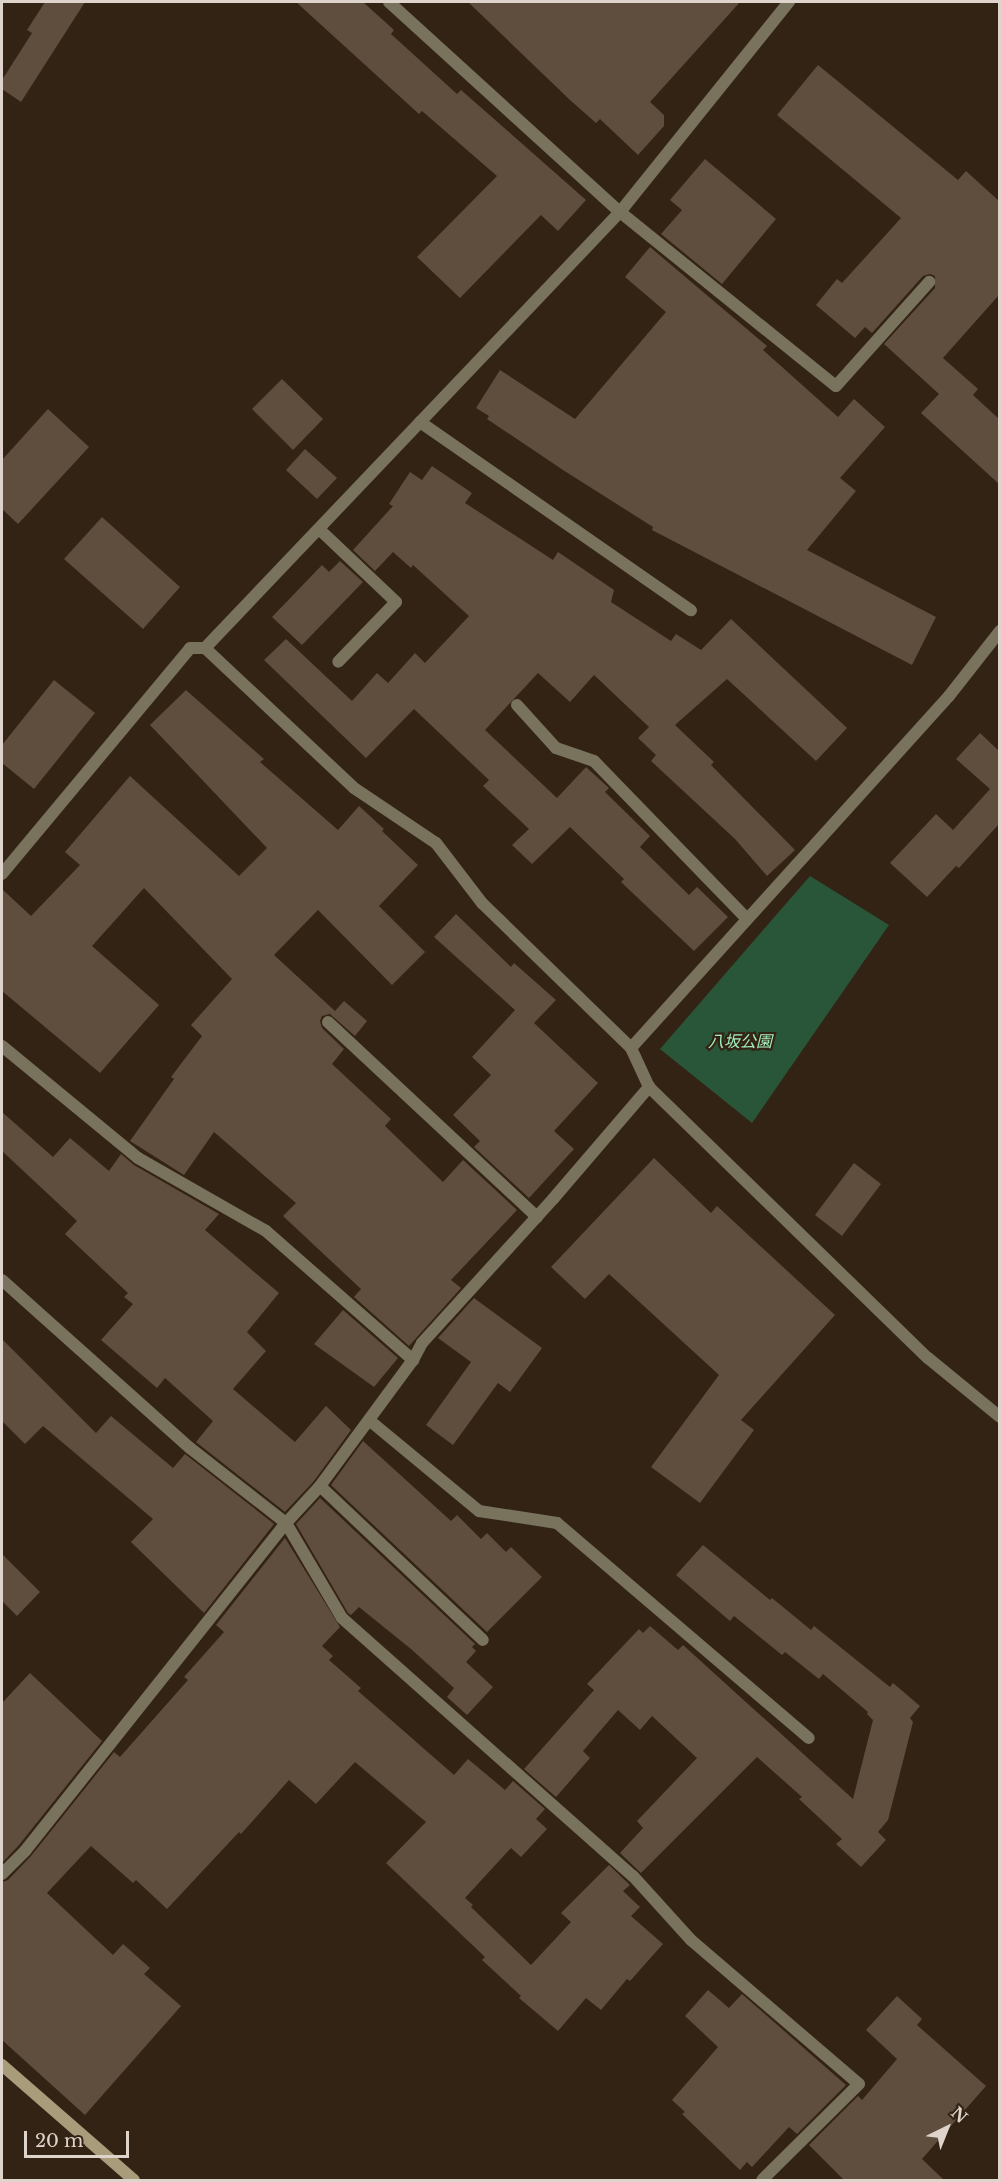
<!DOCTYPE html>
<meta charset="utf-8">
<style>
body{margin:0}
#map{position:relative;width:1001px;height:2182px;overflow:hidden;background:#332315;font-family:"Libre Baskerville","Noto Sans JP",serif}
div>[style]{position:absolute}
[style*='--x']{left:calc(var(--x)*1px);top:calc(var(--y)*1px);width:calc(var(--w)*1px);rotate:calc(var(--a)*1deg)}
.green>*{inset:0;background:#295539}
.building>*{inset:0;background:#5f4d3d}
.street>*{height:12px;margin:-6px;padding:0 6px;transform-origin:6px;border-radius:6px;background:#79725c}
.secondary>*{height:12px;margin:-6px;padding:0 6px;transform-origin:6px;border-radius:6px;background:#a99c7a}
span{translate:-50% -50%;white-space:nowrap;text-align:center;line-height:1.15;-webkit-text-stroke:4.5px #332315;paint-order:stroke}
.park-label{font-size:16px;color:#a2eebb;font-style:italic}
.frame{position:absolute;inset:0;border:3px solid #dfd4cb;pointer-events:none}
.north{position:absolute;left:917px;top:2098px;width:60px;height:60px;-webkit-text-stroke:4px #332315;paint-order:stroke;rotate:43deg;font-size:16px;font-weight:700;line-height:24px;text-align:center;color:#dfd4cb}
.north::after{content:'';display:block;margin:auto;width:21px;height:27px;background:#dfd4cb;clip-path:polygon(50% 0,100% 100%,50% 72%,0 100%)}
.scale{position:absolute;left:24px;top:2131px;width:105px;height:27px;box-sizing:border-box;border:3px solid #dfd4cb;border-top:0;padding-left:8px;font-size:18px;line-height:21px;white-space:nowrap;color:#dfd4cb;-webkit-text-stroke:4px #332315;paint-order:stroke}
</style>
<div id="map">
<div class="green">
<div style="clip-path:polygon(810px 876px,889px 925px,752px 1123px,660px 1049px)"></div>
</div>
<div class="building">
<div style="clip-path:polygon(45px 2px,85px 2px,21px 102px,2px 89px,2px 80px,32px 33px,27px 30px)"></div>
<div style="clip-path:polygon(296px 2px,363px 2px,394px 30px,391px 34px,457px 94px,461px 90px,586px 200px,558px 231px,541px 215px,460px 298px,417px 257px,497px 176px,422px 111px,419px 114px)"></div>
<div style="clip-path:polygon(468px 2px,740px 2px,650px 102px,664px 115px,664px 126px,638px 155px,600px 119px,596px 123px,570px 100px)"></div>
<div style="clip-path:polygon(818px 65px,958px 180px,966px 171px,999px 201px,999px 295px,943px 358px,978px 389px,973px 395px,999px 419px,999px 484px,921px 413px,939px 394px,884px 344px,935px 288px,935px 276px,930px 274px,923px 276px,872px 333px,865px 327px,855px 338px,816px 305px,837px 279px,842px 283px,901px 218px,777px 115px)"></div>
<div style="clip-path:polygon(705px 159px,776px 219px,722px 284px,661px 234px,682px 210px,670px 200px)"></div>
<div style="clip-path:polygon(650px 247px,767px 346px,763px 350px,838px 417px,854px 399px,885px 427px,840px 478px,856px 491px,807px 550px,936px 617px,912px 665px,652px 530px,653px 527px,563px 470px,487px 419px,489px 416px,476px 408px,500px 370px,575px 419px,666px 312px,625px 277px)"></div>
<div style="clip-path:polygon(282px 379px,323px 419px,293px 450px,252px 409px)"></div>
<div style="clip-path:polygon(48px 409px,89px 447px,18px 524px,2px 509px,2px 460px)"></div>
<div style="clip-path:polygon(305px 449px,337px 478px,317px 499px,286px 470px)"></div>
<div style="clip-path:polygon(432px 466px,472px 493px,465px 503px,553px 560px,558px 552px,614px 590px,611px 602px,671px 641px,676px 634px,701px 650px,731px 619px,847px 728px,816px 761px,727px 679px,675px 725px,714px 762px,711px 765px,795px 850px,767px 876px,735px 839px,651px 761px,656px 755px,638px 738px,649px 727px,594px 675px,570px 702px,538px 673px,485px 730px,557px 798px,586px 767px,609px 788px,605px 792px,650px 836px,640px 847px,689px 895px,697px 887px,728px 917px,694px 951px,621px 882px,624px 879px,570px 827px,532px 864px,512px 845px,529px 829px,483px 786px,489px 780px,414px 709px,366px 758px,264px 660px,286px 639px,352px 701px,377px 673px,388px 683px,415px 653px,425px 663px,469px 616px,413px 565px,411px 568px,393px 552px,375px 571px,353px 550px,393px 506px,389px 504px,410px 472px,422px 480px)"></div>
<div style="clip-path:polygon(102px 517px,180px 587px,143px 629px,64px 559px)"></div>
<div style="clip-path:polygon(340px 561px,363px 582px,302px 645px,272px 617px,322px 565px,329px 572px)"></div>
<div style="clip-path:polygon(54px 680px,95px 713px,34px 789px,2px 763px,2px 745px)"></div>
<div style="clip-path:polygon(186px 690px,264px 759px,260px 762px,338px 830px,359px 806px,384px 829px,382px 831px,418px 865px,379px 906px,425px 952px,392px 985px,318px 910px,274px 955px,335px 1011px,344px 1001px,367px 1021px,355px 1036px,330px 1014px,322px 1016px,320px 1021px,322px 1028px,344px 1049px,332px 1064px,391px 1119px,385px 1126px,443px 1182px,463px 1160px,517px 1210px,451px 1280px,461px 1288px,409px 1346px,354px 1297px,361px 1289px,283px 1216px,296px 1203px,214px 1132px,184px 1175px,130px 1141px,174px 1079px,171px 1077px,202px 1036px,191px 1025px,232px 979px,144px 888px,92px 946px,159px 1005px,100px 1073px,2px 991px,2px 889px,31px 916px,80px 865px,65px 852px,130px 776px,239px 876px,267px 848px,150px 725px)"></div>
<div style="clip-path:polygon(980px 733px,999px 751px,999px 824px,959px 868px,956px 866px,927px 897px,890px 863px,936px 814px,953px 830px,990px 789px,956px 759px)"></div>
<div style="clip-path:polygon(456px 914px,511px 967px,514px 963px,556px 1000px,534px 1023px,598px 1083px,554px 1131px,574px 1149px,529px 1198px,474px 1147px,480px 1141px,453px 1115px,491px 1075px,472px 1057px,515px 1010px,434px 937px)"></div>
<div style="clip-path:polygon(2px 1112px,53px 1157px,70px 1138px,109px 1171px,121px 1154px,134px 1165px,219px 1214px,205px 1230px,279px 1293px,247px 1332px,266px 1351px,233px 1389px,295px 1442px,326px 1406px,351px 1430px,314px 1481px,285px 1512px,196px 1442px,213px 1421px,165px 1378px,157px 1388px,101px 1340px,133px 1304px,124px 1297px,128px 1293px,65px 1234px,77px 1221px,2px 1151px)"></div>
<div style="clip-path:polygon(654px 1158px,711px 1213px,717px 1206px,835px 1315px,741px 1420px,754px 1430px,700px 1503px,651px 1467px,719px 1375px,609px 1274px,585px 1299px,551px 1267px)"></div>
<div style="clip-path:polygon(854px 1163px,881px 1184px,842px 1236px,815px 1215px)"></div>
<div style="clip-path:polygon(474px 1298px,542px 1348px,510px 1392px,498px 1383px,453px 1445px,426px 1425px,471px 1362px,438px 1338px)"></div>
<div style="clip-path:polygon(343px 1310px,398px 1358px,374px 1387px,314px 1344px)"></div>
<div style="clip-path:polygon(2px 1339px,96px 1433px,111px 1416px,173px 1468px,185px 1454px,274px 1524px,204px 1613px,131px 1542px,153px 1519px,43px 1426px,25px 1444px,2px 1421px)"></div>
<div style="clip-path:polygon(363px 1441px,451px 1521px,457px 1515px,481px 1539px,487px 1533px,506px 1552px,511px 1547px,542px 1577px,487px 1632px,331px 1485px)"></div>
<div style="clip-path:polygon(320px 1498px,475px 1644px,472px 1647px,476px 1651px,466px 1662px,493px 1687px,467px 1715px,447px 1697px,454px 1688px,411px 1649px,359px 1607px,351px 1615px,348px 1613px,296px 1524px)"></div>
<div style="clip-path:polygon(285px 1538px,340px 1627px,322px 1646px,333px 1656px,329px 1660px,361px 1688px,358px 1691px,454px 1775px,468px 1759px,505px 1790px,513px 1781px,545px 1809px,536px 1819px,547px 1829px,521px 1857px,511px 1848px,465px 1898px,473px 1905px,471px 1907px,531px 1965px,571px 1922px,561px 1913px,609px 1865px,630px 1885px,623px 1891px,640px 1907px,631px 1916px,663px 1944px,630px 1981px,627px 1979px,601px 2010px,586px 1998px,558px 2031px,519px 1998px,521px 1996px,482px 1960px,485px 1957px,386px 1863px,426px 1822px,355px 1762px,316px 1804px,289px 1780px,241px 1834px,239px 1832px,167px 1909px,136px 1880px,133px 1883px,91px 1846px,47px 1893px,113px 1955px,123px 1944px,150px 1968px,144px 1974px,181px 2006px,85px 2115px,2px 2040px,2px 1882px,8px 1880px,31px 1856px,114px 1752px,120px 1757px,188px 1680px,184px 1677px,224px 1632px,216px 1625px)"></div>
<div style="clip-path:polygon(703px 1545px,770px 1600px,772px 1598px,811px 1630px,814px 1626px,890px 1687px,893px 1683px,920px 1706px,910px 1718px,913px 1722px,888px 1820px,878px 1832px,886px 1840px,861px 1867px,836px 1844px,842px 1839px,799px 1799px,802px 1797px,757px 1757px,641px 1873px,620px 1853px,643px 1828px,637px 1821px,697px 1758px,652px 1716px,640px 1730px,618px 1710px,583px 1751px,590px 1758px,556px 1797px,524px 1769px,594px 1690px,587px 1684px,639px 1629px,643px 1633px,650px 1626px,678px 1650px,683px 1645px,853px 1799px,873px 1720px,867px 1714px,868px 1712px,823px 1674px,819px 1679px,785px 1652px,782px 1655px,734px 1616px,730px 1621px,676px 1575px)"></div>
<div style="clip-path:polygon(2px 1554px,40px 1592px,17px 1616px,2px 1601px)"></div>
<div style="clip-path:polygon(30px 1673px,102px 1741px,19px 1845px,2px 1863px,2px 1703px)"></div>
<div style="clip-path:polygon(708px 1990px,729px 2008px,742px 1994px,846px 2085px,797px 2134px,789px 2127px,752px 2167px,747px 2162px,740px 2170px,682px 2114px,685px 2112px,672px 2100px,718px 2047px,685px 2016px)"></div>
<div style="clip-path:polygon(897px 1996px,922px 2019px,917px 2025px,986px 2086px,922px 2159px,945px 2181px,845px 2181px,809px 2145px,858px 2096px,862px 2100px,897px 2059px,866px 2030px)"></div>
</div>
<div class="street">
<div style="--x:389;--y:2;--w:312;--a:42.3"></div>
<div style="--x:620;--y:212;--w:277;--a:38.9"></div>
<div style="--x:836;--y:386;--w:140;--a:-48.2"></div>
<div style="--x:420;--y:422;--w:330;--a:34.8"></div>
<div style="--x:319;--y:529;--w:106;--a:43.5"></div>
<div style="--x:396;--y:602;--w:83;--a:134"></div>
<div style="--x:205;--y:648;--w:204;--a:43.2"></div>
<div style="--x:354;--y:788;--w:99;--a:33.9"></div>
<div style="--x:436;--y:843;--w:76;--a:52.5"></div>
<div style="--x:482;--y:903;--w:208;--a:44.2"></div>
<div style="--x:631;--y:1048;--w:43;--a:65.2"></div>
<div style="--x:649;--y:1087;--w:389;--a:44.2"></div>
<div style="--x:928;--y:1358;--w:93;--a:39.3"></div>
<div style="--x:517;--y:705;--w:58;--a:47.8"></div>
<div style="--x:556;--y:748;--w:40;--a:18.9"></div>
<div style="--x:594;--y:761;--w:220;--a:45.9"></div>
<div style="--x:2;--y:874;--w:294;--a:-50.2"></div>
<div style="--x:190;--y:648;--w:15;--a:0"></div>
<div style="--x:205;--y:648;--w:602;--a:-46.41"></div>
<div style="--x:620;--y:212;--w:270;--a:-51.2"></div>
<div style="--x:328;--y:1022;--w:286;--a:43"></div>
<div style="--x:2;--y:1046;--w:176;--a:39.5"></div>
<div style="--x:138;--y:1158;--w:147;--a:29.7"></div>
<div style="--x:266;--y:1231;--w:196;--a:41.3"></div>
<div style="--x:631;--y:1048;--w:474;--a:-47.9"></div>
<div style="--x:949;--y:696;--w:83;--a:-51.9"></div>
<div style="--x:2;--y:1280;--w:252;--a:41.8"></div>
<div style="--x:190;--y:1448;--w:122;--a:38"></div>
<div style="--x:286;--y:1523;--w:110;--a:59.5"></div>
<div style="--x:342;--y:1618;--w:389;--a:41.6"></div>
<div style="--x:633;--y:1876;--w:86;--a:47.8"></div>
<div style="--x:691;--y:1940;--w:221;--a:40.6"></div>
<div style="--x:859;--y:2084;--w:136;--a:135.3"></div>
<div style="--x:369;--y:1420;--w:143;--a:39.6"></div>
<div style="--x:479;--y:1511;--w:79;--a:8.7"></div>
<div style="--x:557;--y:1523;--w:331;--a:40.5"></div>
<div style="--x:320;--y:1486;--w:224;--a:43.4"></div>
<div style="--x:2;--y:1874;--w:33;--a:-45"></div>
<div style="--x:25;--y:1851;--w:419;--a:-51.5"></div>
<div style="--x:286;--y:1523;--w:50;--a:-47.4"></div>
<div style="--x:320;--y:1486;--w:157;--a:-53.6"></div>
<div style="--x:413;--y:1360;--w:19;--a:-62"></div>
<div style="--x:422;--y:1343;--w:195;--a:-47.7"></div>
<div style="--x:553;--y:1199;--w:148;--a:-49.4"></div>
</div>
<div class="secondary">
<div style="--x:2;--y:2065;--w:175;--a:41.1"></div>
</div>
<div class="park-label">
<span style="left:740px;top:1041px">八坂公園</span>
</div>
<div class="frame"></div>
<div class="north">N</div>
<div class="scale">20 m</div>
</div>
